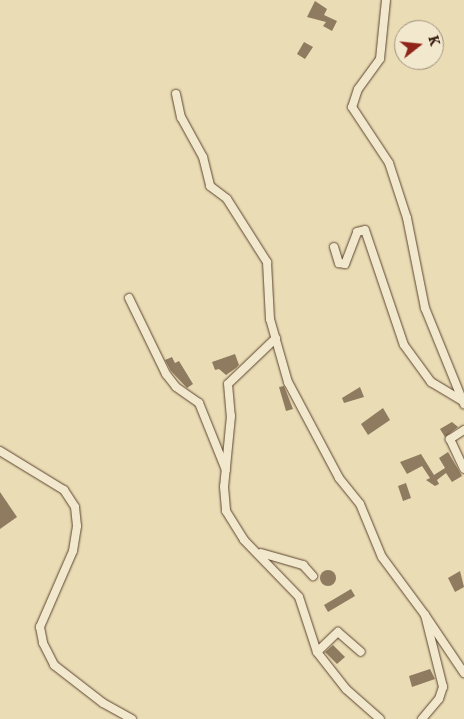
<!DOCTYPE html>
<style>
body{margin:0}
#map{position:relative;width:464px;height:719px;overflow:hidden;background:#eadcb4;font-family:Vollkorn,serif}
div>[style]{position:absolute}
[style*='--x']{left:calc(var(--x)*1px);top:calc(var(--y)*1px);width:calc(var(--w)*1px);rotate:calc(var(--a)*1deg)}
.building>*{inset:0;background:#8f7b60}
.round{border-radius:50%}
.roads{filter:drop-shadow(0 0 1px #5c4431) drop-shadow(0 0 1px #5c4431)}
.street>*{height:8px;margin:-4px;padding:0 4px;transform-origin:4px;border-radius:4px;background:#f1e8ce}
span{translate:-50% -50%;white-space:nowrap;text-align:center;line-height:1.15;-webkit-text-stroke:5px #f1e8ce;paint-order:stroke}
.north{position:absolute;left:394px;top:20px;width:50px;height:50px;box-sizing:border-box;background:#f1e8ce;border:1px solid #a2927e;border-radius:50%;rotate:74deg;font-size:14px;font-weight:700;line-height:20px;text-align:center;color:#2c1205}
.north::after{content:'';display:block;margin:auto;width:18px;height:22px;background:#8f2418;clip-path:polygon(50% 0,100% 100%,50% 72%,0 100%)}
</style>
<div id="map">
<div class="building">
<div style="clip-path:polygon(315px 1px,327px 9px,324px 15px,337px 21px,332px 31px,323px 26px,326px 22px,307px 17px)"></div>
<div style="clip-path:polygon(304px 42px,313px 47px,305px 59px,297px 54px)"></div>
<div style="clip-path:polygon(235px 354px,239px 365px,236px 368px,226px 375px,219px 369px,215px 370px,212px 362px)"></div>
<div style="clip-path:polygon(172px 357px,175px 363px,179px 361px,193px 384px,187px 388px,171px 371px,165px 360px)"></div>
<div style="clip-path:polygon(284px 386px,293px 409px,286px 411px,279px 387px)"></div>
<div style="clip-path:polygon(360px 387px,364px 397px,344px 403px,342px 398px)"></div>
<div style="clip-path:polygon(383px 408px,390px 420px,368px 435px,361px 424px)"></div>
<div style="clip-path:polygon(452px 422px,458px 427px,445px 437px,440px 429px)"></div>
<div style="clip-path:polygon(448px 452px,462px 476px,452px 482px,446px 473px,437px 480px,439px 484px,435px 486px,426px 480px,430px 478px,422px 466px,407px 474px,400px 462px,421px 454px,434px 475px,445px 468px,439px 458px)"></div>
<div style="clip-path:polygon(406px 483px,411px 498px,403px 501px,398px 486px)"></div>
<div style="clip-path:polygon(0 492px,17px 517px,0 529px)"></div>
<div class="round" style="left:320px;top:570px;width:16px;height:16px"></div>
<div style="clip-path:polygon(460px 571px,464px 587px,455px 592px,448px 578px)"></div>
<div style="clip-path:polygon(351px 589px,355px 596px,328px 612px,324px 605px)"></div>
<div style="clip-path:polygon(333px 645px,345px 657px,337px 664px,325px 652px)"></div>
<div style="clip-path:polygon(430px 669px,435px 679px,412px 687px,409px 676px)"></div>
</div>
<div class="roads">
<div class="street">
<div style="--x:386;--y:0;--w:59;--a:95.8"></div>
<div style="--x:380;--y:59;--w:37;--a:126"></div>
<div style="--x:358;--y:89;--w:19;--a:108"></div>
<div style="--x:352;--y:107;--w:67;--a:56.5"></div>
<div style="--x:389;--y:163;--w:58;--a:71.9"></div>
<div style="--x:407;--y:218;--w:92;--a:78.7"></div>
<div style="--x:425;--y:308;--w:104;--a:67.9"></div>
<div style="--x:176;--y:94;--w:24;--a:78"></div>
<div style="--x:181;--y:117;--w:46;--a:61.2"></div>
<div style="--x:203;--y:157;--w:30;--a:76"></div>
<div style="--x:210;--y:186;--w:21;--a:37"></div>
<div style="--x:227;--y:199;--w:75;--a:57.6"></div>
<div style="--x:267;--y:262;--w:57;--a:87"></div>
<div style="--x:270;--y:319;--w:66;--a:74.1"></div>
<div style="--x:288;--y:382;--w:109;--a:62"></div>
<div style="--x:339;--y:478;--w:33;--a:51"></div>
<div style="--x:360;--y:504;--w:57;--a:67.5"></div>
<div style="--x:382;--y:557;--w:72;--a:53.4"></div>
<div style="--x:334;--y:247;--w:17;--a:73"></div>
<div style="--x:339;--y:263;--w:6;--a:9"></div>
<div style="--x:345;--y:264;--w:34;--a:-69"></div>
<div style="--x:357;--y:232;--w:8;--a:-14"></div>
<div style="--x:365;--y:230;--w:121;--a:71.3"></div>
<div style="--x:404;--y:345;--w:46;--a:53.9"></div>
<div style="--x:431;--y:382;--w:35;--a:31"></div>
<div style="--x:129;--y:298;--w:85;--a:64"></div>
<div style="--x:166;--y:374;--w:16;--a:52"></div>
<div style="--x:176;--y:387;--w:28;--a:35"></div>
<div style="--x:199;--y:403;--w:72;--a:68.1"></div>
<div style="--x:276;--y:338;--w:66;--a:136.2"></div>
<div style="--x:228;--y:384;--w:32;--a:85"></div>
<div style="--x:231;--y:416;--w:71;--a:95.6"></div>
<div style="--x:224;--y:487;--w:24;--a:85"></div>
<div style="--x:226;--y:511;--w:34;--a:58"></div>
<div style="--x:244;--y:540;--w:79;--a:46"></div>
<div style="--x:299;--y:597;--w:58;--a:71.9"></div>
<div style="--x:317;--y:652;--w:47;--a:51.9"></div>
<div style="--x:346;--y:689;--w:45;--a:41.4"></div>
<div style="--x:464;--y:430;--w:17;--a:147"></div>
<div style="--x:450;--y:439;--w:33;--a:65"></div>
<div style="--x:0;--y:451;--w:75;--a:31.4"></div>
<div style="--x:64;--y:490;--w:20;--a:57"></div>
<div style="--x:75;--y:507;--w:19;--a:84"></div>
<div style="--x:77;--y:526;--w:25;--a:99"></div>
<div style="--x:73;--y:551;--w:83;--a:113.5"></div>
<div style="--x:40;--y:627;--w:16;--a:79"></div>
<div style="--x:43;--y:643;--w:25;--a:63"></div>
<div style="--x:54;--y:665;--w:62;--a:37.8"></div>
<div style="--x:103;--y:703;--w:33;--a:29"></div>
<div style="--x:261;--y:553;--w:44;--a:15.9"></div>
<div style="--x:303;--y:565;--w:15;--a:48"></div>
<div style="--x:317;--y:652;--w:29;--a:-44"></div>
<div style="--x:338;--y:632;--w:30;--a:41"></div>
<div style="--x:422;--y:719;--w:26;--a:-50"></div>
<div style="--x:439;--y:699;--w:13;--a:-72"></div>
<div style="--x:443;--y:687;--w:74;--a:-104"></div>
<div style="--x:425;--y:615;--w:70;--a:56.1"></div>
</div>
</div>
<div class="north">K</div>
</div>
